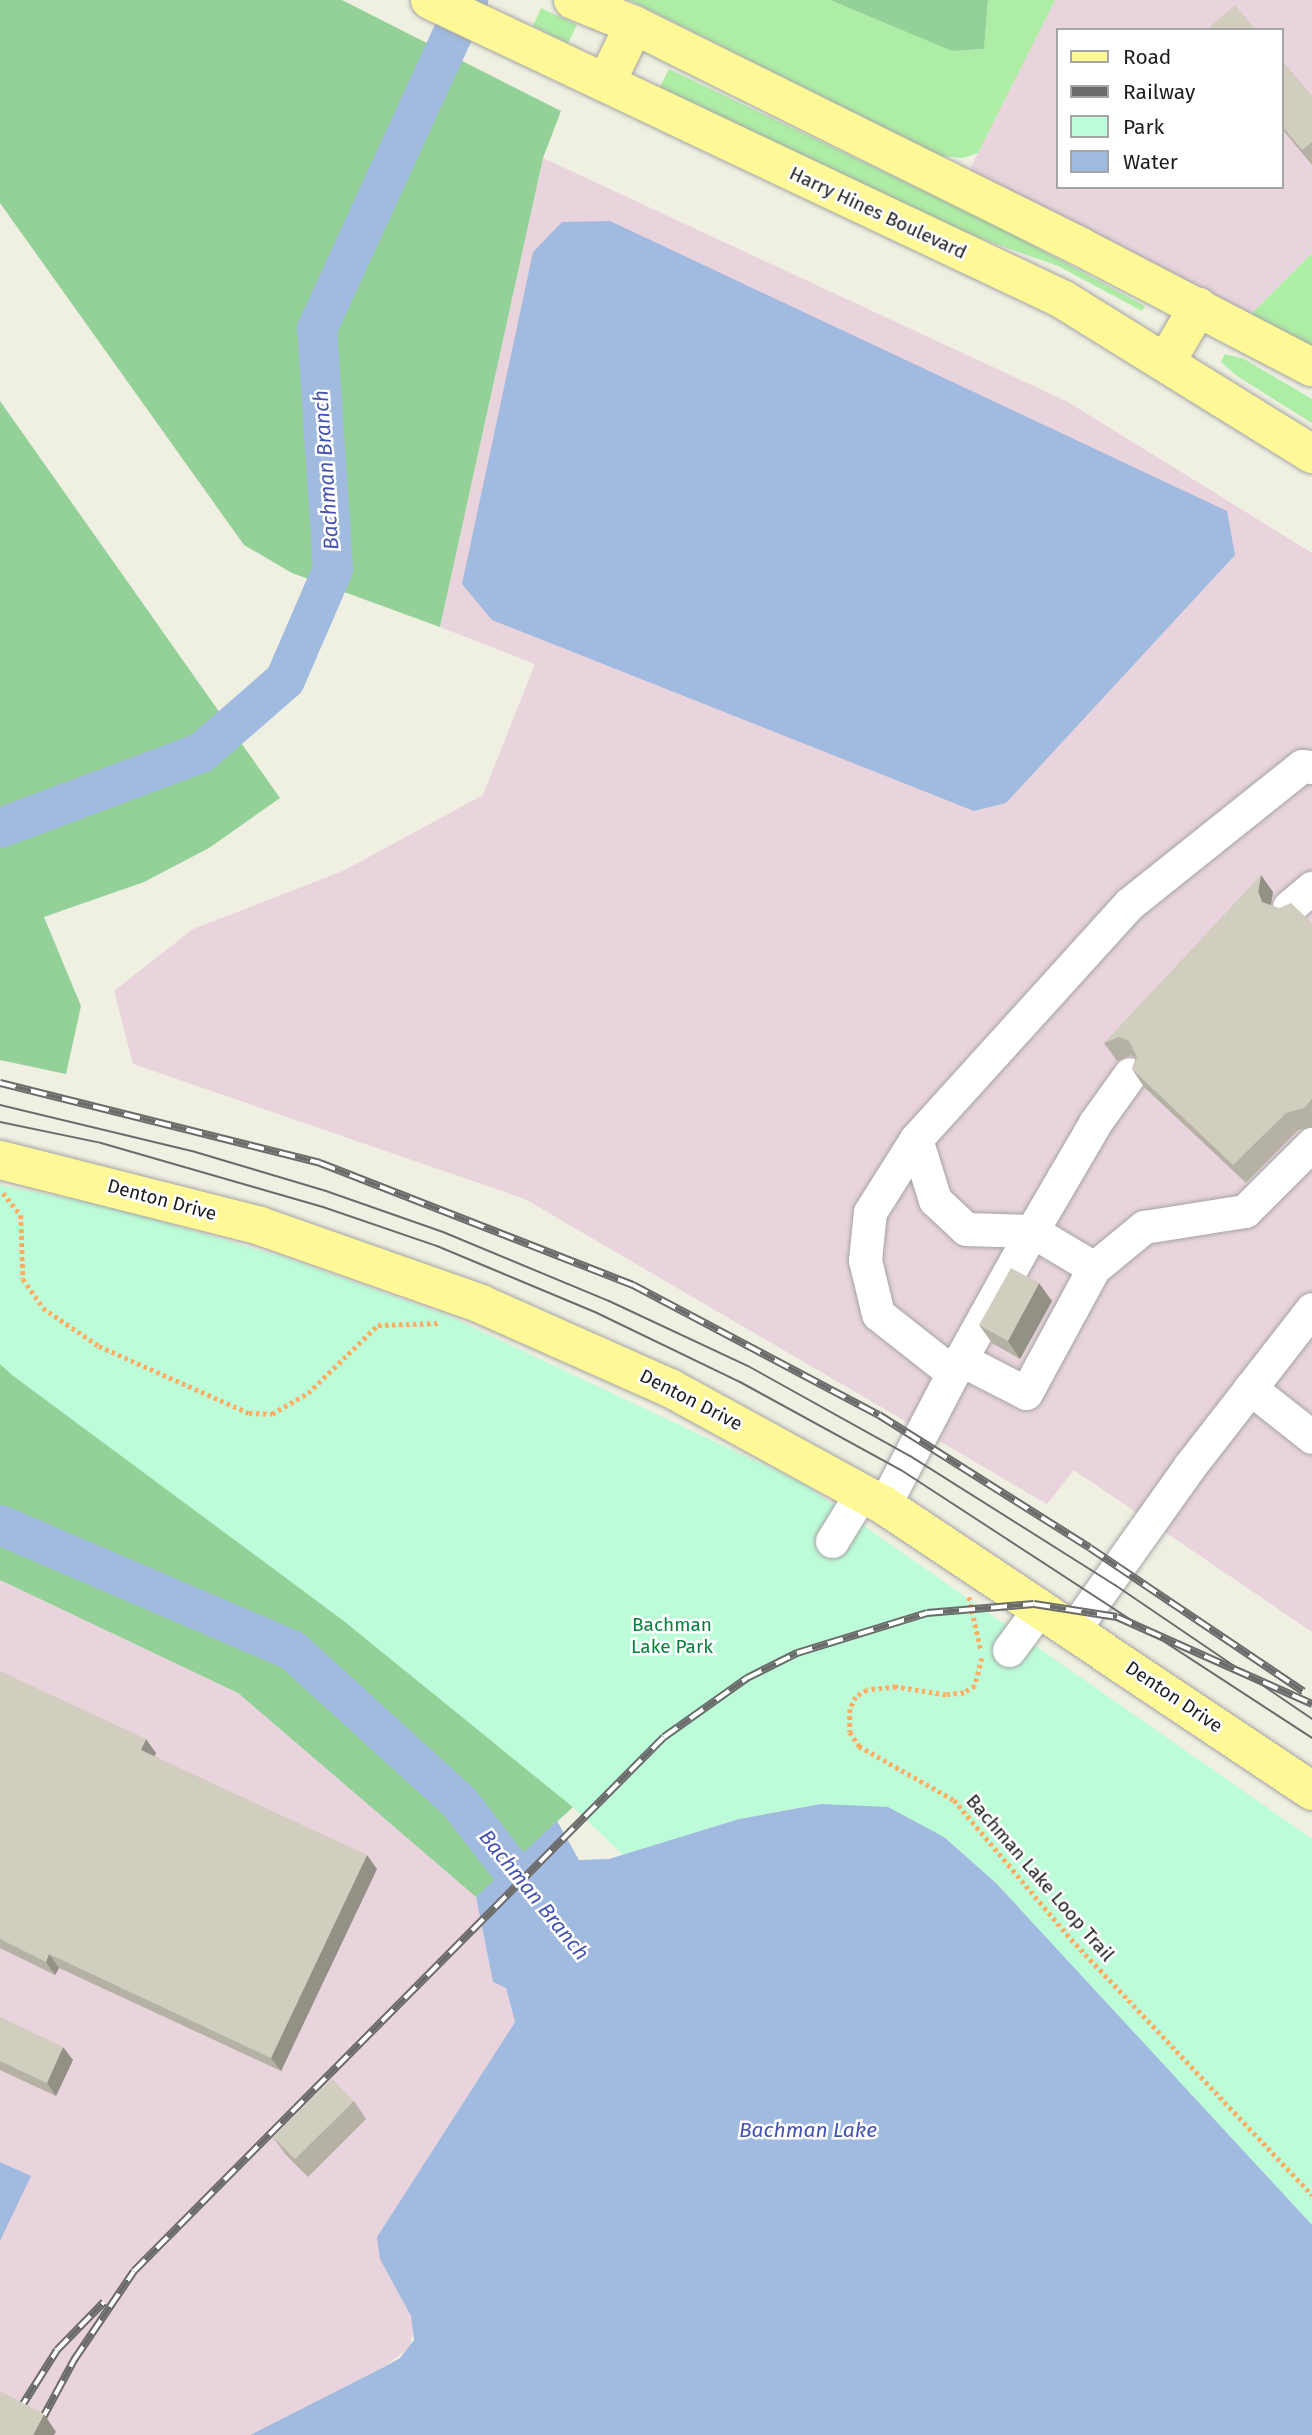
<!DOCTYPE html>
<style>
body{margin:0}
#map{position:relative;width:1312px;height:2435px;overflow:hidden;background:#efefe2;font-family:"Fira Sans",sans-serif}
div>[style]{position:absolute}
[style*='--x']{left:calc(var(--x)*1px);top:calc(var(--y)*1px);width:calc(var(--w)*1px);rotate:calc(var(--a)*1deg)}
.industrial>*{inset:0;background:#e9d4dd}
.grass>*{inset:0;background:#aeeda5}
.forest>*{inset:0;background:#94d199}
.park>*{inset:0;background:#bcfcd9}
.water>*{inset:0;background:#a0bae0}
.river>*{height:40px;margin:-20px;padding:0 20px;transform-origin:20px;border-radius:20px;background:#a0bae0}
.path>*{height:4.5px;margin-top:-2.25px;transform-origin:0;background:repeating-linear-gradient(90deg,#ffad63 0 3.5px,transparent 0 7px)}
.roads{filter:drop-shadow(0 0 2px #a4a4a4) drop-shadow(0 0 2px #a4a4a4)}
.minor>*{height:33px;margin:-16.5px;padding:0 16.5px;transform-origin:16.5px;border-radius:16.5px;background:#fff}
.major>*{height:38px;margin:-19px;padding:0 19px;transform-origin:19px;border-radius:19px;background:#fff897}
.tram>*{height:2px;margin:-1px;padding:0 1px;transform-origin:1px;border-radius:1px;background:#6b6b6b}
.rail>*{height:8px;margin-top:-4px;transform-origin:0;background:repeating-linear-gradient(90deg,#fff 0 16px,#6b6b6b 0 32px);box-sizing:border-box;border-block:2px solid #6b6b6b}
.wall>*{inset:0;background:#b5b1a4}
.shaded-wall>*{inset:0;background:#939086}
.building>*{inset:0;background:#d2cebf}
span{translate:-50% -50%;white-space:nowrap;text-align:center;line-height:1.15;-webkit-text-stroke:5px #fff;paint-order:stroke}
.street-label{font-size:19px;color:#1d1d1d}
.park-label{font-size:19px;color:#05813d}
.water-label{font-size:21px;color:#4453b2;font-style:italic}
.legend{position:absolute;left:1056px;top:28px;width:228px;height:161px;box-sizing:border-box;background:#fff;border:2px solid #a5a5a5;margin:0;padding:9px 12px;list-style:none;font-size:21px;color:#1d1d1d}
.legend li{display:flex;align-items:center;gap:14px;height:35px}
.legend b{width:35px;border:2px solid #a5a5a5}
</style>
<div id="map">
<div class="industrial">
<div style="clip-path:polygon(evenodd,1055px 0,1312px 0,1312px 253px,1248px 317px,969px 171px,1055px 0,1058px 30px,1282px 30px,1282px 187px,1058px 187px,1058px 30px)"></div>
<div style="clip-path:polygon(543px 158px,1068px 402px,1312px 553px,1312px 1632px,1074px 1470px,1047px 1504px,525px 1199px,133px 1064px,114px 991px,193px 929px,343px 871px,483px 795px,535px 664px,440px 627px)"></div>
<div style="clip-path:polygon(0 1580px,238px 1693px,476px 1897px,493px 1982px,506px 1988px,515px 2022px,377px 2237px,414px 2324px,410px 2347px,384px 2367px,250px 2435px,0 2435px)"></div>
</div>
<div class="grass">
<div style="clip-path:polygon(630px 0,830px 0,953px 51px,984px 49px,988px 0,1055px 0,978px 153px,963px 158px,941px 156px)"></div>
<div style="clip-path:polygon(541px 8px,577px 25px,568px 43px,533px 26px)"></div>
<div style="clip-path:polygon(669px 69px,997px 226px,1145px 306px,1142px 311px,1058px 266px,968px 234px,660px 87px)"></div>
<div style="clip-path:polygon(1312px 253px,1312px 352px,1248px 317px)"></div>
<div style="clip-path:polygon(1225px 354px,1244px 359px,1312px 399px,1312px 423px,1237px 376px,1221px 362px)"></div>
</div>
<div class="forest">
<div style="clip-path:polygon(0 0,342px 0,561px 111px,543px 158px,440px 627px,292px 573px,244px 545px,0 203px)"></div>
<div style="clip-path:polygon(830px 0,988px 0,984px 49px,952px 51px)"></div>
<div style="clip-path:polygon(0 401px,280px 798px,209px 848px,144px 882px,44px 917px,81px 1006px,66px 1074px,0 1060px)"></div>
<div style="clip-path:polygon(0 1364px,344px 1621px,573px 1807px,476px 1897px,238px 1693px,0 1580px)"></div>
</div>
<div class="park">
<div style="clip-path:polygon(0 1185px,111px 1207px,283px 1257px,449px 1316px,804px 1484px,1312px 1839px,1312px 2225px,996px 1883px,944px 1837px,821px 1804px,739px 1819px,623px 1855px,573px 1807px,344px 1621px,12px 1375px,0 1364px)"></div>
</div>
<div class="water">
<div style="clip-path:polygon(610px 221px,1227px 511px,1235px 555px,1006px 803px,974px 811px,492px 620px,462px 584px,533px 252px,562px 222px)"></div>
<div style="clip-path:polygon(821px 1804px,888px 1807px,944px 1837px,996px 1883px,1312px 2225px,1312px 2435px,250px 2435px,384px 2367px,400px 2358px,414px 2340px,411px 2316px,380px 2259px,377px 2237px,515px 2022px,506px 1988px,493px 1982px,476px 1897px,557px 1821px,579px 1860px,609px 1859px,739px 1819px)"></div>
<div style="clip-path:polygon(0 2162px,31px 2176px,0 2241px)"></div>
</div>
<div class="river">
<div style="--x:0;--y:828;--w:215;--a:-20.5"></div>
<div style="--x:201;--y:753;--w:111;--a:-41"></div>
<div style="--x:285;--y:680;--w:121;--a:-66.6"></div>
<div style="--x:333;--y:569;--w:241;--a:-93.8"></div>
<div style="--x:317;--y:329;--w:362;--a:-65.3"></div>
<div style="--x:0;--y:1525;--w:318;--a:23.2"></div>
<div style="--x:292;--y:1650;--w:227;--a:42.3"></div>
<div style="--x:460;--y:1803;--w:134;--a:52.3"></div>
</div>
<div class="path">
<div style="--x:3;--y:1193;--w:28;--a:51"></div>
<div style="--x:21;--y:1215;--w:64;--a:88.2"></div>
<div style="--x:23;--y:1279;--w:35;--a:55"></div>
<div style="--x:43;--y:1308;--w:68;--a:34.2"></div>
<div style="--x:99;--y:1346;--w:164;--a:24.1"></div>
<div style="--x:249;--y:1413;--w:23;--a:2"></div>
<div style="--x:272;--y:1414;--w:42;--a:-30.3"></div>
<div style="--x:308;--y:1393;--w:98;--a:-44.2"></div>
<div style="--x:378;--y:1325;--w:62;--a:-1.8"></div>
<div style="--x:969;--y:1597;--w:54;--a:77.2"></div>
<div style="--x:982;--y:1658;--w:29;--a:104"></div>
<div style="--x:975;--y:1686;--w:13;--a:148"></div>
<div style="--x:964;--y:1693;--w:18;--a:174"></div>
<div style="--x:946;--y:1695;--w:51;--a:-170.9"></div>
<div style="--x:896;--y:1687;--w:29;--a:174"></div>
<div style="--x:867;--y:1690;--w:13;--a:148"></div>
<div style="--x:856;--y:1697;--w:13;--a:117"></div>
<div style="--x:850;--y:1709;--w:23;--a:90"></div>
<div style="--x:850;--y:1732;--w:17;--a:57"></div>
<div style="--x:859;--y:1746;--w:109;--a:29.6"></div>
<div style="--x:954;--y:1800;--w:182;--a:49.9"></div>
<div style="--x:1071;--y:1939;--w:352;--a:46.7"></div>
</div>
<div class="roads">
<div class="minor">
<div style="--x:1289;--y:907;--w:30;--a:-40"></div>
<div style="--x:916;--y:1139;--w:64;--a:72.7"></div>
<div style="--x:935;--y:1200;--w:42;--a:43.1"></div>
<div style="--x:966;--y:1229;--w:66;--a:1.7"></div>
<div style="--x:1032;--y:1231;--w:125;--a:-59.7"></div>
<div style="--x:1095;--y:1123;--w:60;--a:-54.5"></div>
<div style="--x:960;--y:1359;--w:74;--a:27.3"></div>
<div style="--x:1026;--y:1393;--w:142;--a:-61.5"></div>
<div style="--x:953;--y:1373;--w:162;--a:-60.9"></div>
<div style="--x:1032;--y:1231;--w:72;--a:30.8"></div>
<div style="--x:1094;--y:1268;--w:65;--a:-39.4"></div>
<div style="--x:1144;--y:1227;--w:102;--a:-9"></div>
<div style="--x:1245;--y:1211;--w:95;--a:-45"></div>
<div style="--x:1250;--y:1388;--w:79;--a:38.3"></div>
<div style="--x:884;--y:1505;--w:149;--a:-62.4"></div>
<div style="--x:953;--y:1373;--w:95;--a:-141.8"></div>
<div style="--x:878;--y:1314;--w:56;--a:-103.5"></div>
<div style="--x:865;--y:1260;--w:48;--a:-84.1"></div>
<div style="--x:870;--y:1212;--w:86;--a:-57.8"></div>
<div style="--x:916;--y:1139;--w:317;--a:-47.8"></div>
<div style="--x:1129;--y:904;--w:221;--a:-38.6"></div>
<div style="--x:1302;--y:766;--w:10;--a:6"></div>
<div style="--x:832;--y:1541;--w:57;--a:-58.5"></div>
<div style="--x:1074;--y:1629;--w:199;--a:-54.6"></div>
<div style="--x:1189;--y:1467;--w:200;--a:-52.1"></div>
<div style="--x:1009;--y:1650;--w:52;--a:-53.6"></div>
</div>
<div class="major">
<div style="--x:430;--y:0;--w:699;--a:25.32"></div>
<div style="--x:1062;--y:299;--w:294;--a:31.8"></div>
<div style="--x:573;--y:0;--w:66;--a:22.3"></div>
<div style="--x:634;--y:25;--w:499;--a:26.4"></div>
<div style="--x:1081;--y:247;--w:260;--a:27.5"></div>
<div style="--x:606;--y:83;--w:64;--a:-64.2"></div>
<div style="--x:1166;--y:362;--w:64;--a:-59.8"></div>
<div style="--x:0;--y:1160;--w:268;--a:14.2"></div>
<div style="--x:260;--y:1226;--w:234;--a:19.4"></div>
<div style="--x:481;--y:1304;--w:207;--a:24"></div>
<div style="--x:670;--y:1388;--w:244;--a:28.7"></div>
<div style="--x:884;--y:1505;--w:515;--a:33.75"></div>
</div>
</div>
<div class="tram">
<div style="--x:0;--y:1105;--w:197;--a:13.5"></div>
<div style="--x:192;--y:1151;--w:140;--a:16.6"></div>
<div style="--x:326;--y:1191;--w:124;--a:19.3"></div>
<div style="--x:443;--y:1232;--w:180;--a:22.6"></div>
<div style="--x:609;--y:1301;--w:153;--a:25.1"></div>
<div style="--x:748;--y:1366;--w:185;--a:29.1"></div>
<div style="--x:910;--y:1456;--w:242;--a:32.2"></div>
<div style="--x:1115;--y:1585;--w:238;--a:34.2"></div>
<div style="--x:0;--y:1122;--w:103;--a:11.7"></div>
<div style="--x:101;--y:1143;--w:231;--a:16.1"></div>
<div style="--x:323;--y:1207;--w:120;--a:18.9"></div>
<div style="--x:437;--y:1246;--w:173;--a:22.7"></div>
<div style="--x:597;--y:1313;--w:159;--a:25.8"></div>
<div style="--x:740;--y:1382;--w:183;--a:28.7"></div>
<div style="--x:901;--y:1470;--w:491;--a:33.1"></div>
</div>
<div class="rail">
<div style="--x:0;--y:1083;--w:330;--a:14"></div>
<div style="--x:320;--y:1163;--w:336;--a:21.3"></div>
<div style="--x:633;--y:1285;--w:278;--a:27.9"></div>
<div style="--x:879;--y:1415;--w:249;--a:32.2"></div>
<div style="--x:1090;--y:1548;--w:257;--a:33.9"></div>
<div style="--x:18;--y:2412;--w:73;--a:-57.8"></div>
<div style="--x:57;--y:2350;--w:67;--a:-45.6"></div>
<div style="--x:40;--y:2423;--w:72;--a:-61.6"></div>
<div style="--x:74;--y:2360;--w:107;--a:-56"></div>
<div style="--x:134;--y:2271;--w:752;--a:-45.22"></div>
<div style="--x:664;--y:1737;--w:102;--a:-35.4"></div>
<div style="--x:747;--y:1678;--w:56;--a:-26.6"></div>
<div style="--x:797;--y:1653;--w:136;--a:-17.1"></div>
<div style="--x:927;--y:1613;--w:107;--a:-4.8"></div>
<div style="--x:1034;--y:1604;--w:84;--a:8.9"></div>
<div style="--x:1117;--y:1617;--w:214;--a:24"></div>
</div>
<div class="wall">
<div style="clip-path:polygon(1282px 61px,1312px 96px,1312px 165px,1282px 129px)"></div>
<div style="clip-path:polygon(1273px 892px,1271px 905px,1312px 923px,1312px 1127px,1298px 1130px,1246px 1183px,1144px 1087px,1132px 1069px,1136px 1057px,1131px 1055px,1117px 1061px,1104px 1043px)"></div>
<div style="clip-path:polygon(1052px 1301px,1020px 1359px,992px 1343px,979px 1325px)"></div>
<div style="clip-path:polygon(0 1671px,156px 1753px,154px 1756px,377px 1869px,281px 2071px,59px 1968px,55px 1975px,0 1948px)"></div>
<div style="clip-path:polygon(0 2017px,73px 2060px,56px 2096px,0 2070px)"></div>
<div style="clip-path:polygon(354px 2101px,366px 2119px,308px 2177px,286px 2155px,273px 2137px)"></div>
</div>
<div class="shaded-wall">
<div style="clip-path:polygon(1261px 875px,1273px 892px,1270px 910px,1262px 902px,1258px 892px)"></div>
<div style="clip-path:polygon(1039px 1283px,1052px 1301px,1020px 1359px,1008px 1341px)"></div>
<div style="clip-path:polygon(146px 1739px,156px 1753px,151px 1763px,141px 1750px)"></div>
<div style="clip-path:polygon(367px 1855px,377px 1869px,281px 2071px,271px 2058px)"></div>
<div style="clip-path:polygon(49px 1954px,59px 1968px,55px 1975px,46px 1962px)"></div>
<div style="clip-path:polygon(63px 2047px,73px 2060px,56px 2096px,47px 2083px)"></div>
<div style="clip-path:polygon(44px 2414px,56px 2432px,54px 2435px,33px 2435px)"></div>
</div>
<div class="building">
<div style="clip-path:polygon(1235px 5px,1256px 30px,1206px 30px)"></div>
<div style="clip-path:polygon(1282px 61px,1312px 96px,1312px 142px,1302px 150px,1282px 126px)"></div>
<div style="clip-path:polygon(1261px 875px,1258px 892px,1262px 902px,1279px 908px,1291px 903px,1312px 923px,1312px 1099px,1304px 1108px,1286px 1113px,1233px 1165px,1132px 1069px,1137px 1057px,1129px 1041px,1119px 1037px,1104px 1043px)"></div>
<div style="clip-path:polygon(1011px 1268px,1039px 1283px,1008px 1341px,979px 1325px)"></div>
<div style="clip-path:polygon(0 1671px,146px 1739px,141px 1750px,367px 1855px,271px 2058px,49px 1954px,46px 1962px,0 1939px)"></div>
<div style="clip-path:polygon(0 2017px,63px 2047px,47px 2083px,0 2061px)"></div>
<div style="clip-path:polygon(332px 2079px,354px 2101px,295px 2159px,273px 2137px)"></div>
<div style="clip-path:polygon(0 2391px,44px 2414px,33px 2435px,0 2435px)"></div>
</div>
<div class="street-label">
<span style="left:878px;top:213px;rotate:25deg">Harry Hines Boulevard</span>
<span style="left:162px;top:1200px;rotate:15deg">Denton Drive</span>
<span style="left:691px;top:1400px;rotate:27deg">Denton Drive</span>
<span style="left:1174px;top:1697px;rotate:34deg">Denton Drive</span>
<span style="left:1040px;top:1878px;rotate:49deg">Bachman Lake Loop Trail</span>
</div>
<div class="park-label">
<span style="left:672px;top:1636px">Bachman<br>Lake Park</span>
</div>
<div class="water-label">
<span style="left:326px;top:470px;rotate:-94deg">Bachman Branch</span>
<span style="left:534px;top:1895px;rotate:51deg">Bachman Branch</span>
<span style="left:808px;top:2130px">Bachman Lake</span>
</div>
<ul class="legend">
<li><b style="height:9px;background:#fff897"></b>Road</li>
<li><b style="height:9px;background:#6b6b6b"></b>Railway</li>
<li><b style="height:19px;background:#bcfcd9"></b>Park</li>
<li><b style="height:19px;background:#a0bae0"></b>Water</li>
</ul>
</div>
